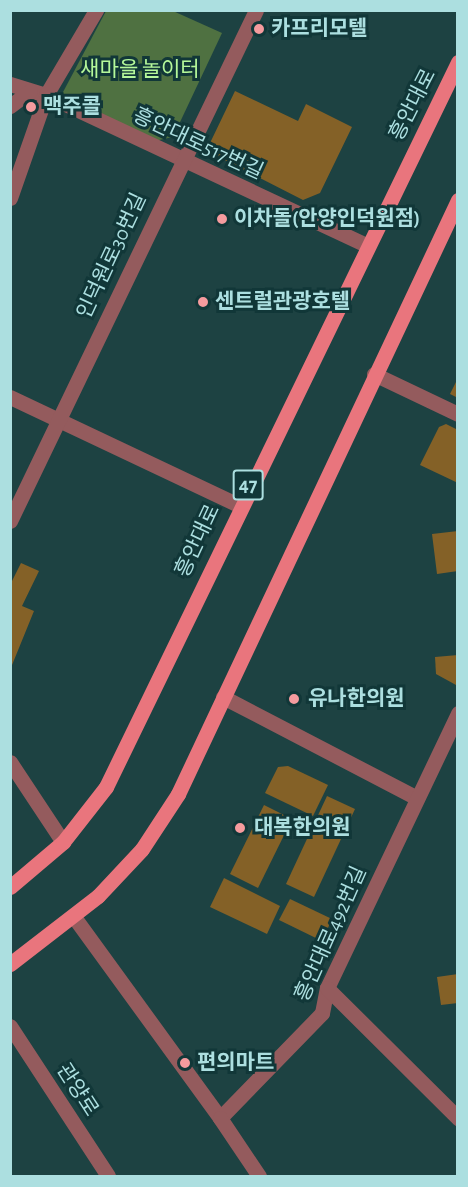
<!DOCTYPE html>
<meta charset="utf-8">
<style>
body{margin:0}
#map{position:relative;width:468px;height:1187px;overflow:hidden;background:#1d4242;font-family:"Alegreya Sans","Noto Sans KR",sans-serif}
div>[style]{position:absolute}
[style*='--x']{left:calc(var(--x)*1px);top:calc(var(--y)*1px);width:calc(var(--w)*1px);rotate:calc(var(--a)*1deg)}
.green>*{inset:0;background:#4f7141}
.building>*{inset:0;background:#846127}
.minor>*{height:15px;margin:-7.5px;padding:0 7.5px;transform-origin:7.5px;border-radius:7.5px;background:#945b5d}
.tertiary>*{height:15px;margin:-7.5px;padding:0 7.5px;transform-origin:7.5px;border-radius:7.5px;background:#945b5d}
.primary>*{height:15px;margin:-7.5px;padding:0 7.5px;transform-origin:7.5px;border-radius:7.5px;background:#e9757d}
.dots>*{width:16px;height:16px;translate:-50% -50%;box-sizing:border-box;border:3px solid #113738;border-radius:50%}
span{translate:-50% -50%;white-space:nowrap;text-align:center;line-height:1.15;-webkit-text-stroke:6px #113738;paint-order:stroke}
.shield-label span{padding:2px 4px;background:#113738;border:2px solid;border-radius:4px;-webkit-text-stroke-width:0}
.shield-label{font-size:20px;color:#acdfe0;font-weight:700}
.poi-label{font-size:21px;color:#acdfe0;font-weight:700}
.left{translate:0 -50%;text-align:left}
.park-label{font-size:21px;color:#b5f89a}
.street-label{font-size:21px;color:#acdfe0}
.frame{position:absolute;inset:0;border:12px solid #acdfe0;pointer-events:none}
</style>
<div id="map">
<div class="green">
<div style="clip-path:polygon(106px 11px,173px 11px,222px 33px,173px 137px,150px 142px,62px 94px)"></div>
</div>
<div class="building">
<div style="clip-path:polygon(235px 91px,298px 121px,306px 104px,352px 127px,320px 193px,303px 200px,213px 154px,210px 143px)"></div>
<div style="clip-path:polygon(458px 378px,458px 398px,450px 394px)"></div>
<div style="clip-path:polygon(446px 424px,458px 430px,458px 483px,420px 465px,439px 427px)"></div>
<div style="clip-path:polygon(458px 531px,458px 571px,437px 574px,432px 534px)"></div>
<div style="clip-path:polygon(21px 563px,39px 571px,22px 606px,34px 611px,10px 670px,10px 585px)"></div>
<div style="clip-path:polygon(458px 655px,458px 682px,456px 685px,436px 674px,435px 657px)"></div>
<div style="clip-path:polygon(288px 766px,328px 785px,313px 816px,265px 793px,278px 767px)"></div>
<div style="clip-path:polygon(327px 796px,355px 809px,314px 897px,286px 884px)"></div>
<div style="clip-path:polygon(264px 805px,292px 819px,258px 888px,230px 874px)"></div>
<div style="clip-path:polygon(224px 878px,280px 906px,267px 934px,210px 907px)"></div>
<div style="clip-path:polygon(290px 899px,332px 919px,322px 941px,279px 920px)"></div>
<div style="clip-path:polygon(458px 974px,458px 1003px,441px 1005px,437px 977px)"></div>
</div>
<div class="minor">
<div style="--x:10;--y:84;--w:38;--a:17"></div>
<div style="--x:46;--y:95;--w:353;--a:25.1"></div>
<div style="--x:10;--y:106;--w:25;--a:-37"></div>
<div style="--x:10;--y:198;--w:109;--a:-70.7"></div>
<div style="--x:46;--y:95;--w:99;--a:-59.5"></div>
<div style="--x:374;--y:374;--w:93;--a:25.5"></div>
<div style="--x:10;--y:397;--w:252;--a:25.3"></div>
<div style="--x:10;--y:521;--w:567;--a:-64.29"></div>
<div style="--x:223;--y:697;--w:216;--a:27.5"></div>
<div style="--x:10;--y:762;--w:96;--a:56.5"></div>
<div style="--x:74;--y:917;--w:248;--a:54"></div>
<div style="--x:220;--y:1118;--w:146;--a:-45.8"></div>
<div style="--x:322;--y:1013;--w:25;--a:-79"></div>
<div style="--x:327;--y:988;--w:305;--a:-64.5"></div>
<div style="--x:327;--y:988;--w:185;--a:44.8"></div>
<div style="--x:220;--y:1118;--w:70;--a:56.1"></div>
</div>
<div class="tertiary">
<div style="--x:10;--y:1026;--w:179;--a:56.8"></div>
</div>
<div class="primary">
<div style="--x:10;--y:887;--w:70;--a:-40.3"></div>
<div style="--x:63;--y:842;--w:70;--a:-52"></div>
<div style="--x:106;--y:787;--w:806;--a:-64.1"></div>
<div style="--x:10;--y:964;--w:111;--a:-37.7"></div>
<div style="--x:98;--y:896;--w:64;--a:-46.9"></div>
<div style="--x:142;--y:849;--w:66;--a:-56.8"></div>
<div style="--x:178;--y:794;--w:657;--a:-64.76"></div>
</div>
<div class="dots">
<div style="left:259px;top:29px;background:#f59b9e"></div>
<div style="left:31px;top:107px;background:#f59b9e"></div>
<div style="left:222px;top:219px;background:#f59b9e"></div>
<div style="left:203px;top:302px;background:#f59b9e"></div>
<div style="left:294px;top:699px;background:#f59b9e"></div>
<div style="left:240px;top:828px;background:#f59b9e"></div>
<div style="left:185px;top:1063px;background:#f59b9e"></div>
</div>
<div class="shield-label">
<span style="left:248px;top:485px">47</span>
</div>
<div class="poi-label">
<span class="left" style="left:271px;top:29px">카프리모텔</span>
<span class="left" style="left:43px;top:107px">맥주콜</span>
<span class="left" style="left:234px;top:219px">이차돌(안양인덕원점)</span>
<span class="left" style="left:215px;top:302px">센트럴관광호텔</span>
<span class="left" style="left:308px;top:699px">유나한의원</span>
<span class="left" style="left:254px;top:828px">대복한의원</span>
<span class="left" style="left:197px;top:1063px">편의마트</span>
</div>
<div class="park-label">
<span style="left:140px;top:70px">새마을 놀이터</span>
</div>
<div class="street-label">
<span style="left:413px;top:105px;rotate:-63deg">흥안대로</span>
<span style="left:198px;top:144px;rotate:25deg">흥안대로517번길</span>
<span style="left:112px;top:256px;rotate:-65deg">인덕원로30번길</span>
<span style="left:198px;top:541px;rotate:-65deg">흥안대로</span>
<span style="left:331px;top:934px;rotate:-66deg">흥안대로492번길</span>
<span style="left:77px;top:1090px;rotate:57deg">관양로</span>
</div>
<div class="frame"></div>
</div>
